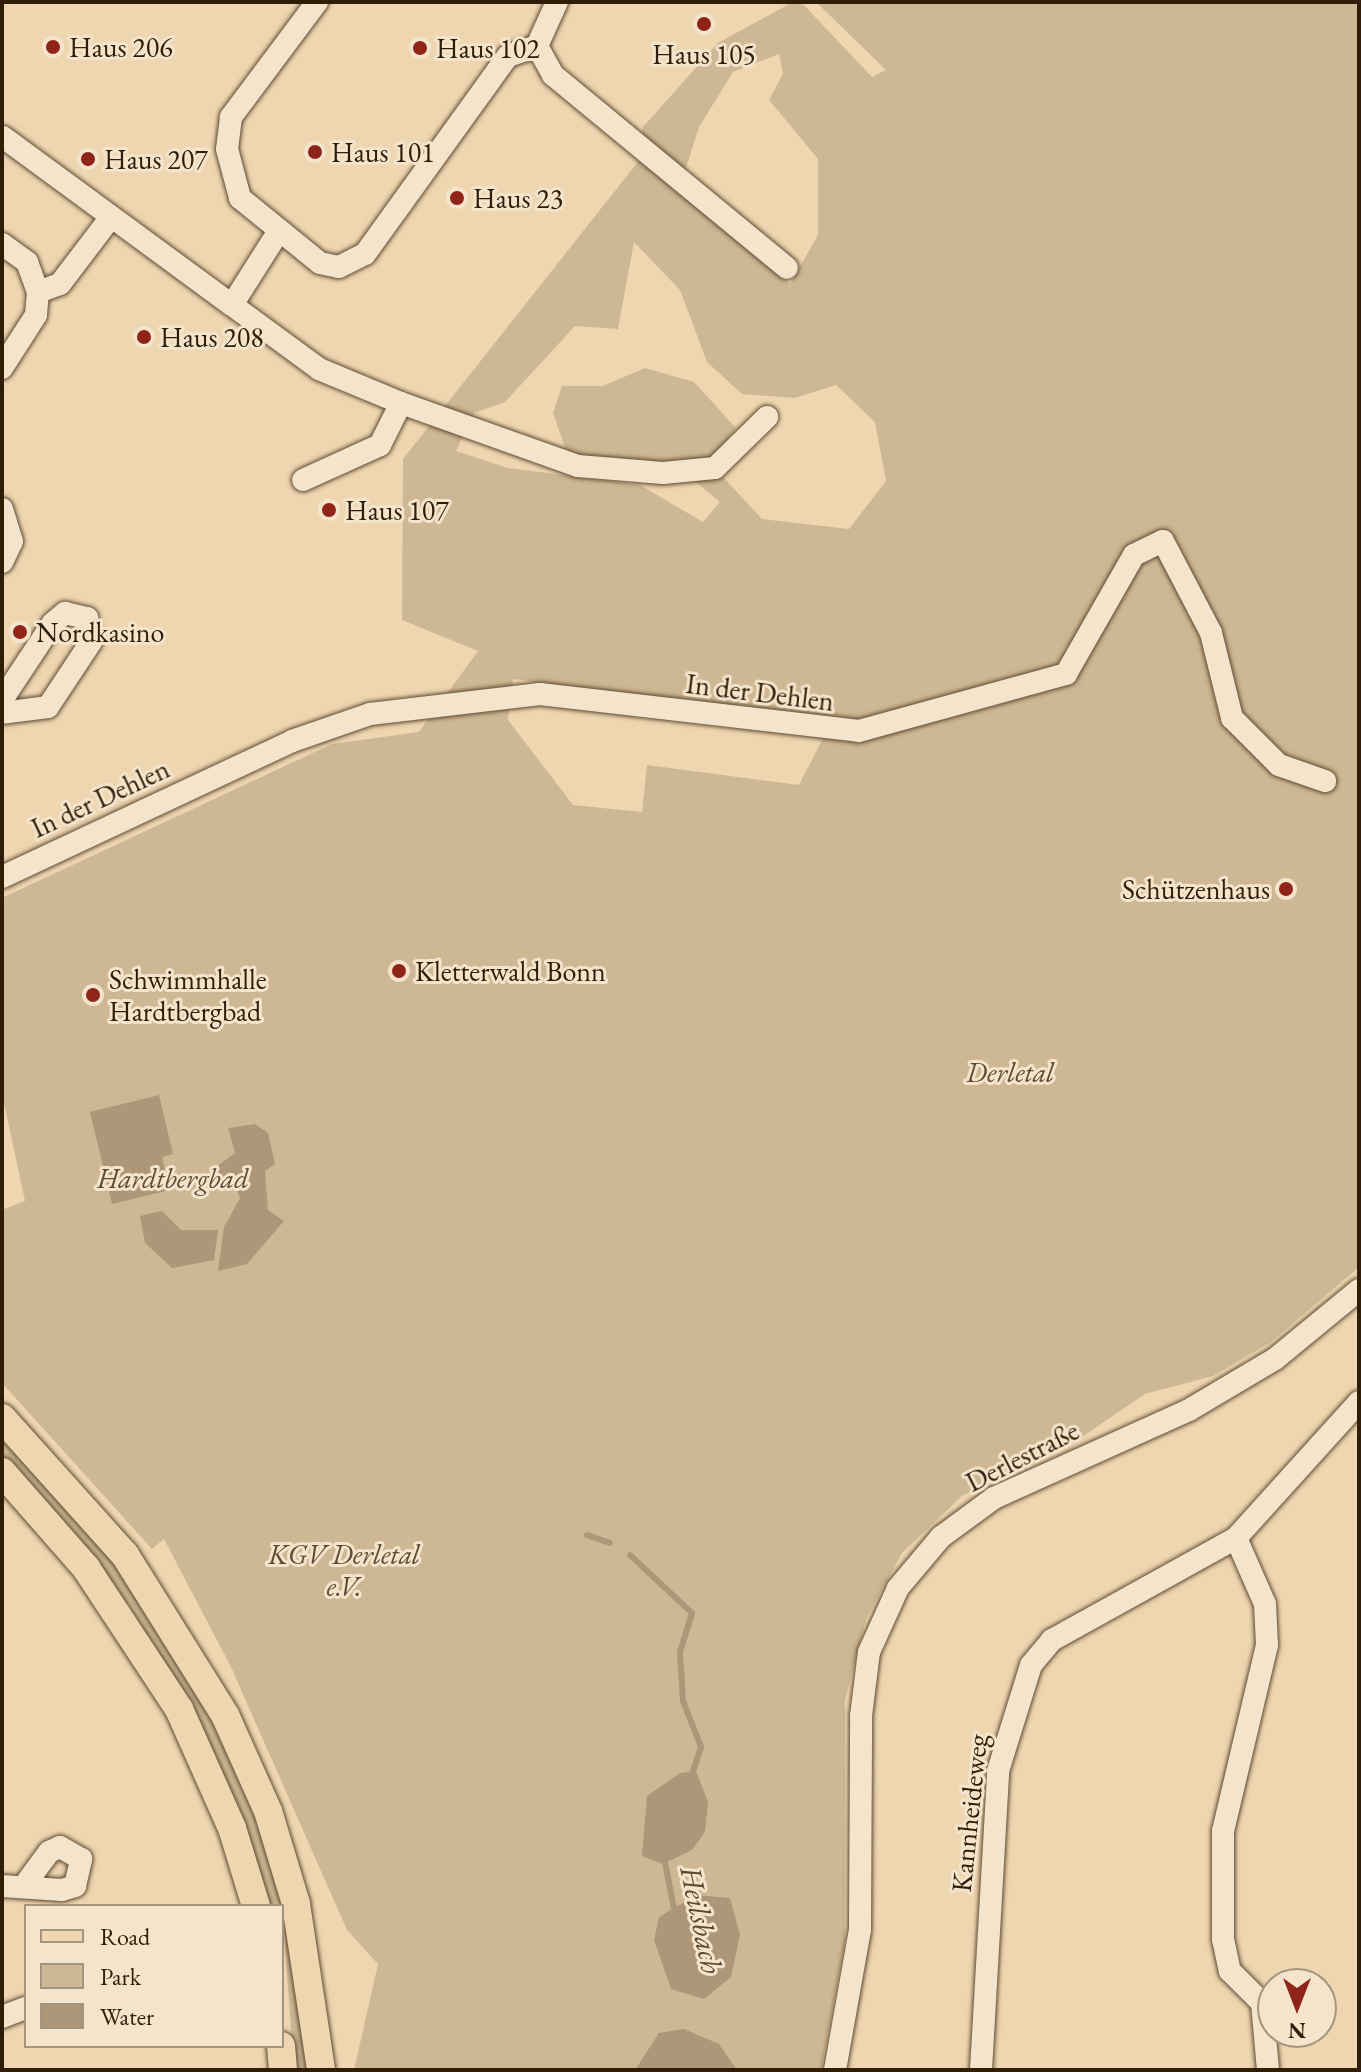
<!DOCTYPE html>
<meta charset="utf-8">
<style>
body{margin:0}
#map{position:relative;width:1361px;height:2072px;overflow:hidden;background:#eed6b1;font-family:"EB Garamond",serif}
div>[style]{position:absolute}
[style*='--x']{left:calc(var(--x)*1px);top:calc(var(--y)*1px);width:calc(var(--w)*1px);rotate:calc(var(--a)*1deg)}
.green>*{inset:0;background:#ceb794}
.water>*{inset:0;background:#ad9778}
.stream>*{height:6px;margin:-3px;padding:0 3px;transform-origin:3px;border-radius:3px;background:#ad9778}
.roads{filter:drop-shadow(0 0 2px #5f4b32) drop-shadow(0 0 2px #5f4b32)}
.minor>*{height:22px;margin:-11px;padding:0 11px;transform-origin:11px;border-radius:11px;background:#f4e4cc}
.major>*{height:28px;margin:-14px;padding:0 14px;transform-origin:14px;border-radius:14px;background:#eed6b1}
.dots>*{width:22px;height:22px;translate:-50% -50%;box-sizing:border-box;border:4px solid #f4e4cc;border-radius:50%}
span{translate:-50% -50%;white-space:nowrap;text-align:center;line-height:1.15;-webkit-text-stroke:6px #f4e4cc;paint-order:stroke}
.poi-label{font-size:28px;color:#2f1d08}
.left{translate:0 -50%;text-align:left}
.right{translate:-100% -50%;text-align:right}
.street-label{font-size:28px;color:#2f1d08}
.park-label{font-size:28px;color:#5f4b32;font-style:italic}
.water-label{font-size:30px;color:#5b482f;font-style:italic}
.frame{position:absolute;inset:0;border:4px solid #2f1d08;pointer-events:none}
.legend{position:absolute;left:24px;top:1904px;width:260px;height:144px;box-sizing:border-box;background:#f4e4cc;border:2px solid #a5947e;margin:0;padding:10px 14px;list-style:none;font-size:24px;color:#2f1d08}
.legend li{display:flex;align-items:center;gap:16px;height:40px}
.legend b{width:40px;border:2px solid #a5947e}
.north{position:absolute;left:1257px;top:1968px;width:80px;height:80px;box-sizing:border-box;background:#f4e4cc;border:2px solid #a5947e;border-radius:50%;rotate:180deg;font-size:22px;font-weight:700;line-height:32px;text-align:center;color:#2f1d08}
.north::after{content:'';display:block;margin:auto;width:28px;height:36px;background:#8f2418;clip-path:polygon(50% 0,100% 100%,50% 72%,0 100%)}
</style>
<div id="map">
<div class="green">
<div style="clip-path:polygon(evenodd,793px 2px,801px 2px,872px 77px,886px 70px,816px 2px,1359px 2px,1359px 1267px,1271px 1342px,1213px 1376px,1145px 1394px,1076px 1441px,962px 1496px,902px 1553px,866px 1619px,845px 1700px,845px 1940px,821px 2070px,354px 2070px,378px 1964px,347px 1930px,231px 1667px,164px 1539px,152px 1549px,2px 1383px,2px 1210px,25px 1201px,2px 1094px,2px 898px,332px 744px,419px 732px,478px 651px,402px 620px,403px 459px,641px 158px,643px 127px,718px 43px,793px 2px,779px 54px,783px 74px,769px 100px,818px 159px,818px 235px,790px 284px,679px 190px,699px 127px,733px 72px,779px 54px,793px 2px,634px 242px,680px 290px,707px 362px,742px 394px,795px 398px,836px 385px,875px 422px,886px 481px,849px 529px,762px 519px,723px 477px,719px 450px,736px 428px,694px 382px,645px 368px,603px 386px,562px 386px,553px 413px,567px 453px,595px 465px,674px 464px,720px 502px,703px 522px,640px 485px,508px 468px,456px 451px,474px 413px,505px 402px,575px 326px,618px 329px,634px 242px,793px 2px,513px 679px,832px 721px,799px 785px,647px 765px,642px 812px,573px 805px,508px 720px,513px 679px)"></div>
<div style="clip-path:polygon(2px 1433px,98px 1539px,199px 1688px,263px 1831px,287px 1915px,310px 2070px,294px 2070px,282px 1906px,268px 1906px,216px 1755px,130px 1606px,2px 1456px)"></div>
</div>
<div class="water">
<div style="clip-path:polygon(159px 1095px,173px 1154px,162px 1157px,170px 1190px,112px 1204px,90px 1112px)"></div>
<div style="clip-path:polygon(255px 1124px,268px 1133px,275px 1164px,265px 1171px,268px 1210px,284px 1221px,247px 1264px,218px 1271px,224px 1227px,240px 1198px,237px 1190px,222px 1190px,216px 1167px,235px 1153px,228px 1128px)"></div>
<div style="clip-path:polygon(162px 1211px,181px 1230px,218px 1230px,214px 1260px,172px 1268px,145px 1243px,140px 1216px)"></div>
<div style="clip-path:polygon(696px 1771px,708px 1802px,705px 1832px,692px 1850px,663px 1864px,642px 1856px,647px 1796px,680px 1773px)"></div>
<div style="clip-path:polygon(696px 1895px,730px 1898px,740px 1935px,731px 1977px,704px 1999px,671px 1989px,654px 1940px,659px 1917px)"></div>
<div style="clip-path:polygon(684px 2029px,719px 2044px,737px 2070px,635px 2070px,659px 2033px)"></div>
</div>
<div class="stream">
<div style="--x:587;--y:1535;--w:24;--a:19"></div>
<div style="--x:630;--y:1555;--w:85;--a:43.1"></div>
<div style="--x:692;--y:1613;--w:41;--a:107.1"></div>
<div style="--x:680;--y:1652;--w:49;--a:86.5"></div>
<div style="--x:683;--y:1701;--w:49;--a:68.6"></div>
<div style="--x:701;--y:1747;--w:32;--a:108"></div>
<div style="--x:664;--y:1858;--w:56;--a:78.7"></div>
</div>
<div class="roads">
<div class="minor">
<div style="--x:317;--y:2;--w:144;--a:126.8"></div>
<div style="--x:231;--y:117;--w:32;--a:97"></div>
<div style="--x:227;--y:149;--w:51;--a:75.1"></div>
<div style="--x:240;--y:198;--w:103;--a:39.1"></div>
<div style="--x:320;--y:263;--w:19;--a:12"></div>
<div style="--x:339;--y:267;--w:29;--a:-27"></div>
<div style="--x:365;--y:254;--w:244;--a:-54.2"></div>
<div style="--x:508;--y:56;--w:31;--a:-19"></div>
<div style="--x:537;--y:46;--w:33;--a:61"></div>
<div style="--x:553;--y:75;--w:303;--a:39.5"></div>
<div style="--x:537;--y:46;--w:48;--a:-65.6"></div>
<div style="--x:3;--y:137;--w:284;--a:36.3"></div>
<div style="--x:277;--y:234;--w:84;--a:122.4"></div>
<div style="--x:232;--y:305;--w:108;--a:36.3"></div>
<div style="--x:319;--y:369;--w:89;--a:22.5"></div>
<div style="--x:401;--y:403;--w:188;--a:19.6"></div>
<div style="--x:578;--y:466;--w:85;--a:4.7"></div>
<div style="--x:663;--y:473;--w:52;--a:-5.5"></div>
<div style="--x:715;--y:468;--w:73;--a:-44.4"></div>
<div style="--x:2;--y:244;--w:31;--a:36"></div>
<div style="--x:27;--y:262;--w:32;--a:70"></div>
<div style="--x:38;--y:292;--w:23;--a:95"></div>
<div style="--x:36;--y:315;--w:63;--a:122.7"></div>
<div style="--x:38;--y:292;--w:23;--a:-20"></div>
<div style="--x:60;--y:284;--w:84;--a:-52.7"></div>
<div style="--x:303;--y:480;--w:85;--a:-24.4"></div>
<div style="--x:380;--y:445;--w:47;--a:-63.4"></div>
<div style="--x:2;--y:509;--w:34;--a:73"></div>
<div style="--x:12;--y:541;--w:23;--a:115"></div>
<div style="--x:2;--y:700;--w:92;--a:-56.5"></div>
<div style="--x:53;--y:623;--w:16;--a:-40"></div>
<div style="--x:65;--y:613;--w:23;--a:13"></div>
<div style="--x:87;--y:618;--w:24;--a:81"></div>
<div style="--x:91;--y:642;--w:78;--a:123.5"></div>
<div style="--x:48;--y:707;--w:46;--a:172.6"></div>
<div style="--x:2;--y:877;--w:320;--a:-25.1"></div>
<div style="--x:292;--y:741;--w:83;--a:-19.1"></div>
<div style="--x:370;--y:714;--w:171;--a:-6.7"></div>
<div style="--x:540;--y:694;--w:321;--a:6.6"></div>
<div style="--x:859;--y:731;--w:215;--a:-15.4"></div>
<div style="--x:1066;--y:674;--w:137;--a:-60.3"></div>
<div style="--x:1134;--y:555;--w:32;--a:-26"></div>
<div style="--x:1163;--y:541;--w:104;--a:62.4"></div>
<div style="--x:1211;--y:633;--w:88;--a:76.1"></div>
<div style="--x:1232;--y:718;--w:66;--a:45"></div>
<div style="--x:1279;--y:765;--w:49;--a:19.2"></div>
<div style="--x:1236;--y:1538;--w:72;--a:66.3"></div>
<div style="--x:1265;--y:1604;--w:41;--a:87.2"></div>
<div style="--x:1267;--y:1645;--w:191;--a:103.3"></div>
<div style="--x:1223;--y:1831;--w:108;--a:90"></div>
<div style="--x:1223;--y:1939;--w:33;--a:78"></div>
<div style="--x:1230;--y:1971;--w:45;--a:45"></div>
<div style="--x:1262;--y:2003;--w:67;--a:84.9"></div>
<div style="--x:2;--y:1886;--w:60;--a:3.8"></div>
<div style="--x:62;--y:1890;--w:14;--a:-17"></div>
<div style="--x:75;--y:1886;--w:28;--a:-77"></div>
<div style="--x:81;--y:1859;--w:24;--a:-150"></div>
<div style="--x:60;--y:1847;--w:12;--a:156"></div>
<div style="--x:49;--y:1852;--w:42;--a:126.3"></div>
<div style="--x:2;--y:2017;--w:26;--a:-21"></div>
<div style="--x:835;--y:2070;--w:143;--a:-79.9"></div>
<div style="--x:860;--y:1929;--w:213;--a:-89.7"></div>
<div style="--x:861;--y:1716;--w:64;--a:-82.9"></div>
<div style="--x:869;--y:1652;--w:70;--a:-65.6"></div>
<div style="--x:898;--y:1588;--w:67;--a:-49.9"></div>
<div style="--x:941;--y:1537;--w:66;--a:-36.3"></div>
<div style="--x:994;--y:1498;--w:214;--a:-24.3"></div>
<div style="--x:1189;--y:1410;--w:100;--a:-30.7"></div>
<div style="--x:1275;--y:1359;--w:109;--a:-39.4"></div>
<div style="--x:981;--y:2070;--w:299;--a:-86.7"></div>
<div style="--x:998;--y:1771;--w:111;--a:-72.7"></div>
<div style="--x:1031;--y:1665;--w:33;--a:-50"></div>
<div style="--x:1052;--y:1640;--w:210;--a:-29"></div>
<div style="--x:1236;--y:1538;--w:183;--a:-47.9"></div>
</div>
<div class="major">
<div style="--x:2;--y:1418;--w:184;--a:48.1"></div>
<div style="--x:125;--y:1555;--w:189;--a:58"></div>
<div style="--x:225;--y:1715;--w:105;--a:65.9"></div>
<div style="--x:268;--y:1811;--w:97;--a:73.2"></div>
<div style="--x:296;--y:1904;--w:168;--a:81.4"></div>
<div style="--x:2;--y:1472;--w:128;--a:48.8"></div>
<div style="--x:86;--y:1568;--w:169;--a:56.6"></div>
<div style="--x:179;--y:1709;--w:130;--a:66"></div>
<div style="--x:232;--y:1828;--w:82;--a:72.9"></div>
<div style="--x:281;--y:2046;--w:24;--a:85"></div>
</div>
</div>
<div class="dots">
<div style="left:704px;top:24px;background:#8f2418"></div>
<div style="left:53px;top:47px;background:#8f2418"></div>
<div style="left:420px;top:48px;background:#8f2418"></div>
<div style="left:315px;top:152px;background:#8f2418"></div>
<div style="left:88px;top:159px;background:#8f2418"></div>
<div style="left:457px;top:198px;background:#8f2418"></div>
<div style="left:144px;top:337px;background:#8f2418"></div>
<div style="left:329px;top:510px;background:#8f2418"></div>
<div style="left:20px;top:632px;background:#8f2418"></div>
<div style="left:1286px;top:889px;background:#8f2418"></div>
<div style="left:399px;top:971px;background:#8f2418"></div>
<div style="left:93px;top:995px;background:#8f2418"></div>
</div>
<div class="poi-label">
<span class="left" style="left:69px;top:47px">Haus 206</span>
<span class="left" style="left:436px;top:48px">Haus 102</span>
<span style="left:704px;top:54px">Haus 105</span>
<span class="left" style="left:331px;top:152px">Haus 101</span>
<span class="left" style="left:104px;top:159px">Haus 207</span>
<span class="left" style="left:473px;top:198px">Haus 23</span>
<span class="left" style="left:160px;top:337px">Haus 208</span>
<span class="left" style="left:345px;top:510px">Haus 107</span>
<span class="left" style="left:36px;top:632px">Nordkasino</span>
<span class="right" style="left:1270px;top:889px">Schützenhaus</span>
<span class="left" style="left:415px;top:971px">Kletterwald Bonn</span>
<span class="left" style="left:109px;top:995px">Schwimmhalle<br>Hardtbergbad</span>
</div>
<div class="street-label">
<span style="left:760px;top:692px;rotate:7deg">In der Dehlen</span>
<span style="left:100px;top:798px;rotate:-25deg">In der Dehlen</span>
<span style="left:1022px;top:1456px;rotate:-27deg">Derlestraße</span>
<span style="left:969px;top:1813px;rotate:-84deg">Kannheideweg</span>
</div>
<div class="park-label">
<span style="left:1010px;top:1072px">Derletal</span>
<span style="left:173px;top:1178px">Hardtbergbad</span>
<span style="left:344px;top:1570px">KGV Derletal<br>e.V.</span>
</div>
<div class="water-label">
<span style="left:701px;top:1920px;rotate:78deg">Heilsbach</span>
</div>
<div class="frame"></div>
<ul class="legend">
<li><b style="height:10px;background:#eed6b1"></b>Road</li>
<li><b style="height:22px;background:#ceb794"></b>Park</li>
<li><b style="height:22px;background:#ad9778"></b>Water</li>
</ul>
<div class="north">N</div>
</div>
